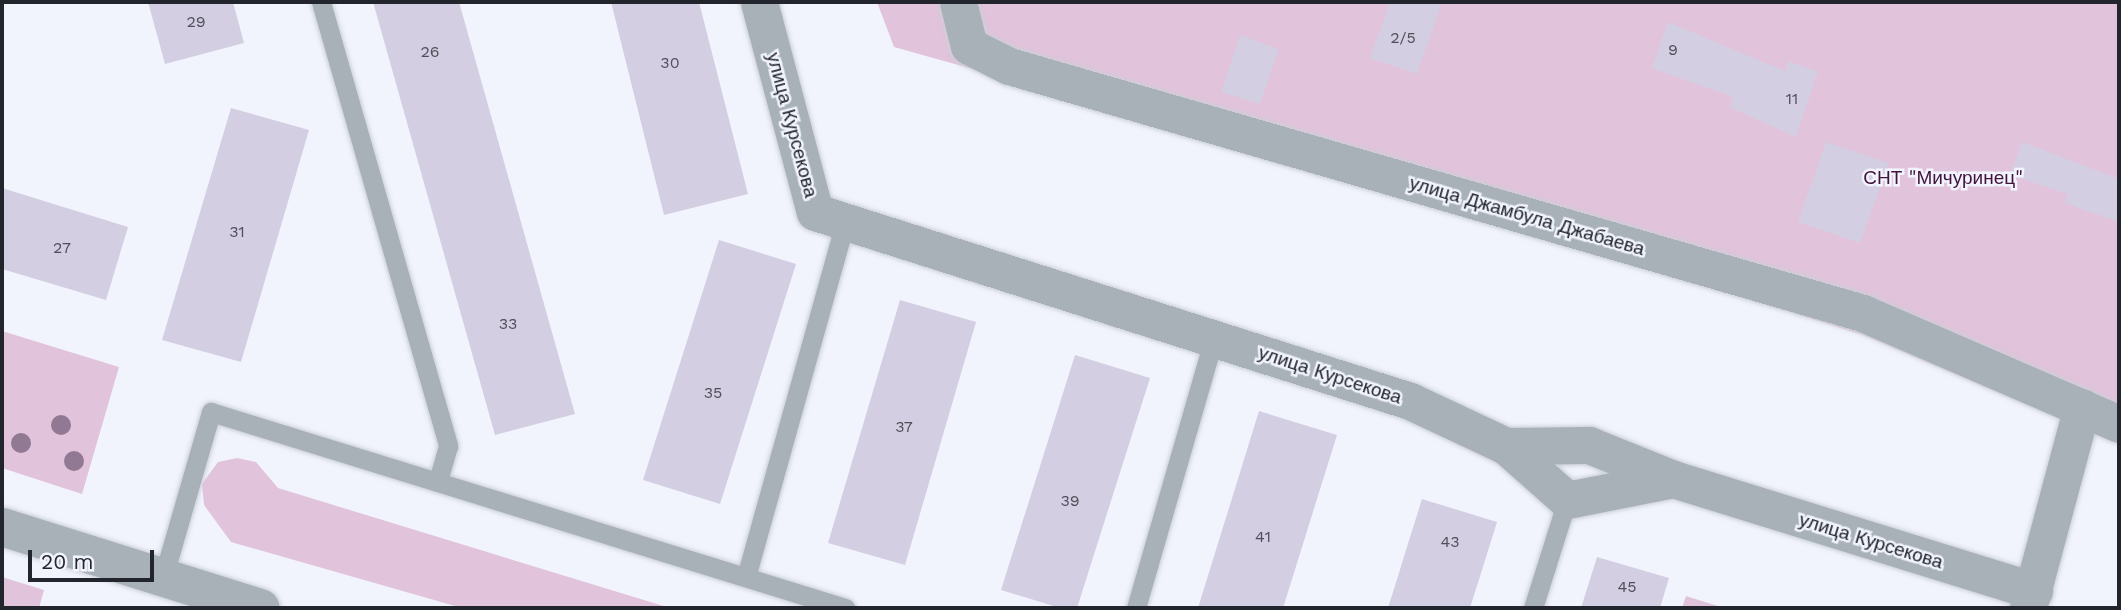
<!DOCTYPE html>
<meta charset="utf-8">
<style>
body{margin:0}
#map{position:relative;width:2121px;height:610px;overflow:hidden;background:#f1f4fd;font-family:"Work Sans",sans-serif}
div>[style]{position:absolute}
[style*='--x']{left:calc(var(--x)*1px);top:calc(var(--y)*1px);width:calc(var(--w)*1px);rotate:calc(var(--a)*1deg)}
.green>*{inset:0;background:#e1c3db}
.building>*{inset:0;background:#d4cee3}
.roads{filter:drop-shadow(0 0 2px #cccfd7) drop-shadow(0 0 2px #cccfd7)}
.service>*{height:19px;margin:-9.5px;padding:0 9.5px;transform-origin:9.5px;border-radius:9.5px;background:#a8b1b7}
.minor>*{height:37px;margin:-18.5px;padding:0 18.5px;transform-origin:18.5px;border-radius:18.5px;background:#a8b1b7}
.tertiary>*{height:38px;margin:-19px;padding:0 19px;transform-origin:19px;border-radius:19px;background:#a8b1b7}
.trees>*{width:20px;height:20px;margin:-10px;border-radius:50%;background:#917893}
span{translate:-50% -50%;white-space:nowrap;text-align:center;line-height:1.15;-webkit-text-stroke:5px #f1f4fd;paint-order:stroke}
.number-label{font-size:16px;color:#4e4f5a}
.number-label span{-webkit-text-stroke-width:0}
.street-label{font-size:19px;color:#22252c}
.park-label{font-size:19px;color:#43133d}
.frame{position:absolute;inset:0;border:4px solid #22252c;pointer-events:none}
.scale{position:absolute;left:28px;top:550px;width:126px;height:32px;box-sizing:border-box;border:4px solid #22252c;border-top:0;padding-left:9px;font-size:21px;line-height:24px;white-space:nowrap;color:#22252c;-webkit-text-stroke:5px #f1f4fd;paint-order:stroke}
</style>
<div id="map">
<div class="green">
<div style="clip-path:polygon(877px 2px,2119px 2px,2119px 444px,1863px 335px,1392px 187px,894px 47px)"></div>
<div style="clip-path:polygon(2px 331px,119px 367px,82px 494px,2px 468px)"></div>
<div style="clip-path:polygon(237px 458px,256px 462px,278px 488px,670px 608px,462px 608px,231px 542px,204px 505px,202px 484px,218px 462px)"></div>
<div style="clip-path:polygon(2px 577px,44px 590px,39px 608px,2px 608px)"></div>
<div style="clip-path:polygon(1686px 596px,1724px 608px,1682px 608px)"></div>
</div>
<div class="building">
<div style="clip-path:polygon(148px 2px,233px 2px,244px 43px,165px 64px)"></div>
<div style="clip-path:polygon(373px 2px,459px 2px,575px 414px,495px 435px)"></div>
<div style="clip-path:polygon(611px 2px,699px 2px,748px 194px,664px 215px)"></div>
<div style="clip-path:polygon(1390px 2px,1442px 2px,1417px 74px,1370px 58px)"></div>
<div style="clip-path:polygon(1668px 22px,1785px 71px,1788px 61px,1818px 72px,1796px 137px,1729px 107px,1733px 97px,1652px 68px)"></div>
<div style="clip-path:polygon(1240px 35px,1279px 49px,1260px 104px,1221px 92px)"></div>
<div style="clip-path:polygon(231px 108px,309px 130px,241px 362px,162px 340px)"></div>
<div style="clip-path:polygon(1826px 142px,1889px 163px,1860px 243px,1798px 222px)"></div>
<div style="clip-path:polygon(2022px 142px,2119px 179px,2119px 222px,2065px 203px,2068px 194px,2010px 175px)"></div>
<div style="clip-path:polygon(2px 188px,128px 227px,106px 300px,2px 269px)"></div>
<div style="clip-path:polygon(719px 240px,796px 264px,720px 504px,643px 480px)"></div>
<div style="clip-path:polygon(900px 300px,976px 322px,905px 565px,828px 543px)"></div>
<div style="clip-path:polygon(1075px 355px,1150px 378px,1077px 608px,1060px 608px,1001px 590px)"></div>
<div style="clip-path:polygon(1259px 411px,1337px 435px,1283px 608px,1198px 608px)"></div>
<div style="clip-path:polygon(1422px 499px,1497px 522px,1470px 608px,1388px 608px)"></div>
<div style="clip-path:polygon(1597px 557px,1669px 578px,1660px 608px,1581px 608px)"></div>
</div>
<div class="roads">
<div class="service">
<div style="--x:321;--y:2;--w:462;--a:74"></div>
<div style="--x:448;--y:446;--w:37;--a:106"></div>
<div style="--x:746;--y:577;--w:369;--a:-74.4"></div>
<div style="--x:163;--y:578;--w:173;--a:-73.9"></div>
<div style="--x:211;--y:412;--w:664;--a:17.18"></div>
<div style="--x:1136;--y:608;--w:282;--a:-73.9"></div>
<div style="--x:1533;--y:608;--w:113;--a:-72.5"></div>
</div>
<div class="minor">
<div style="--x:759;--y:2;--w:217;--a:75.1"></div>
<div style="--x:815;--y:212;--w:624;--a:17.62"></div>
<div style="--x:1410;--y:401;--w:106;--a:25.1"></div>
<div style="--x:1506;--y:446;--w:81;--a:41.5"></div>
<div style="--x:1567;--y:500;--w:108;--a:-11.2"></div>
<div style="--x:1673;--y:479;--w:378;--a:17.2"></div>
<div style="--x:958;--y:2;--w:45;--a:76"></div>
<div style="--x:969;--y:46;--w:45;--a:26.6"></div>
<div style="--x:1009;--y:66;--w:889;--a:16.13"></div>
<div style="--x:1863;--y:313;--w:279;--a:23.4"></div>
<div style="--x:1506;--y:446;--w:83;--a:-0.7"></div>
<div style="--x:1589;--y:445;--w:91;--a:22"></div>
<div style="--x:2028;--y:608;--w:208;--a:-75"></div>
</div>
<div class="tertiary">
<div style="--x:2;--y:527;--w:271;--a:17.4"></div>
</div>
</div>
<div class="trees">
<div style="left:61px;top:425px"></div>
<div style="left:21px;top:443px"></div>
<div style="left:74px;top:461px"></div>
</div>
<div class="number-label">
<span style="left:196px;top:22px">29</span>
<span style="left:1403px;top:38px">2/5</span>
<span style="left:1673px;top:50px">9</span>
<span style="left:430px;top:52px">26</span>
<span style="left:670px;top:63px">30</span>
<span style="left:1792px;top:99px">11</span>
<span style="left:237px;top:232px">31</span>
<span style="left:62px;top:248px">27</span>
<span style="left:508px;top:324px">33</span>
<span style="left:713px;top:393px">35</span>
<span style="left:904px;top:427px">37</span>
<span style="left:1070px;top:501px">39</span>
<span style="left:1263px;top:537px">41</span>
<span style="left:1450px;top:542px">43</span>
<span style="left:1627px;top:587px">45</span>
</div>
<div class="street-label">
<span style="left:792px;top:125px;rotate:75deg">улица Курсекова</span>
<span style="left:1527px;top:216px;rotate:16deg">улица Джамбула Джабаева</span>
<span style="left:1330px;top:375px;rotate:18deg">улица Курсекова</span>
<span style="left:1871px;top:541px;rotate:17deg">улица Курсекова</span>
</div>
<div class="park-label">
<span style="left:1943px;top:178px">СНТ "Мичуринец"</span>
</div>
<div class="frame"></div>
<div class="scale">20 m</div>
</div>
